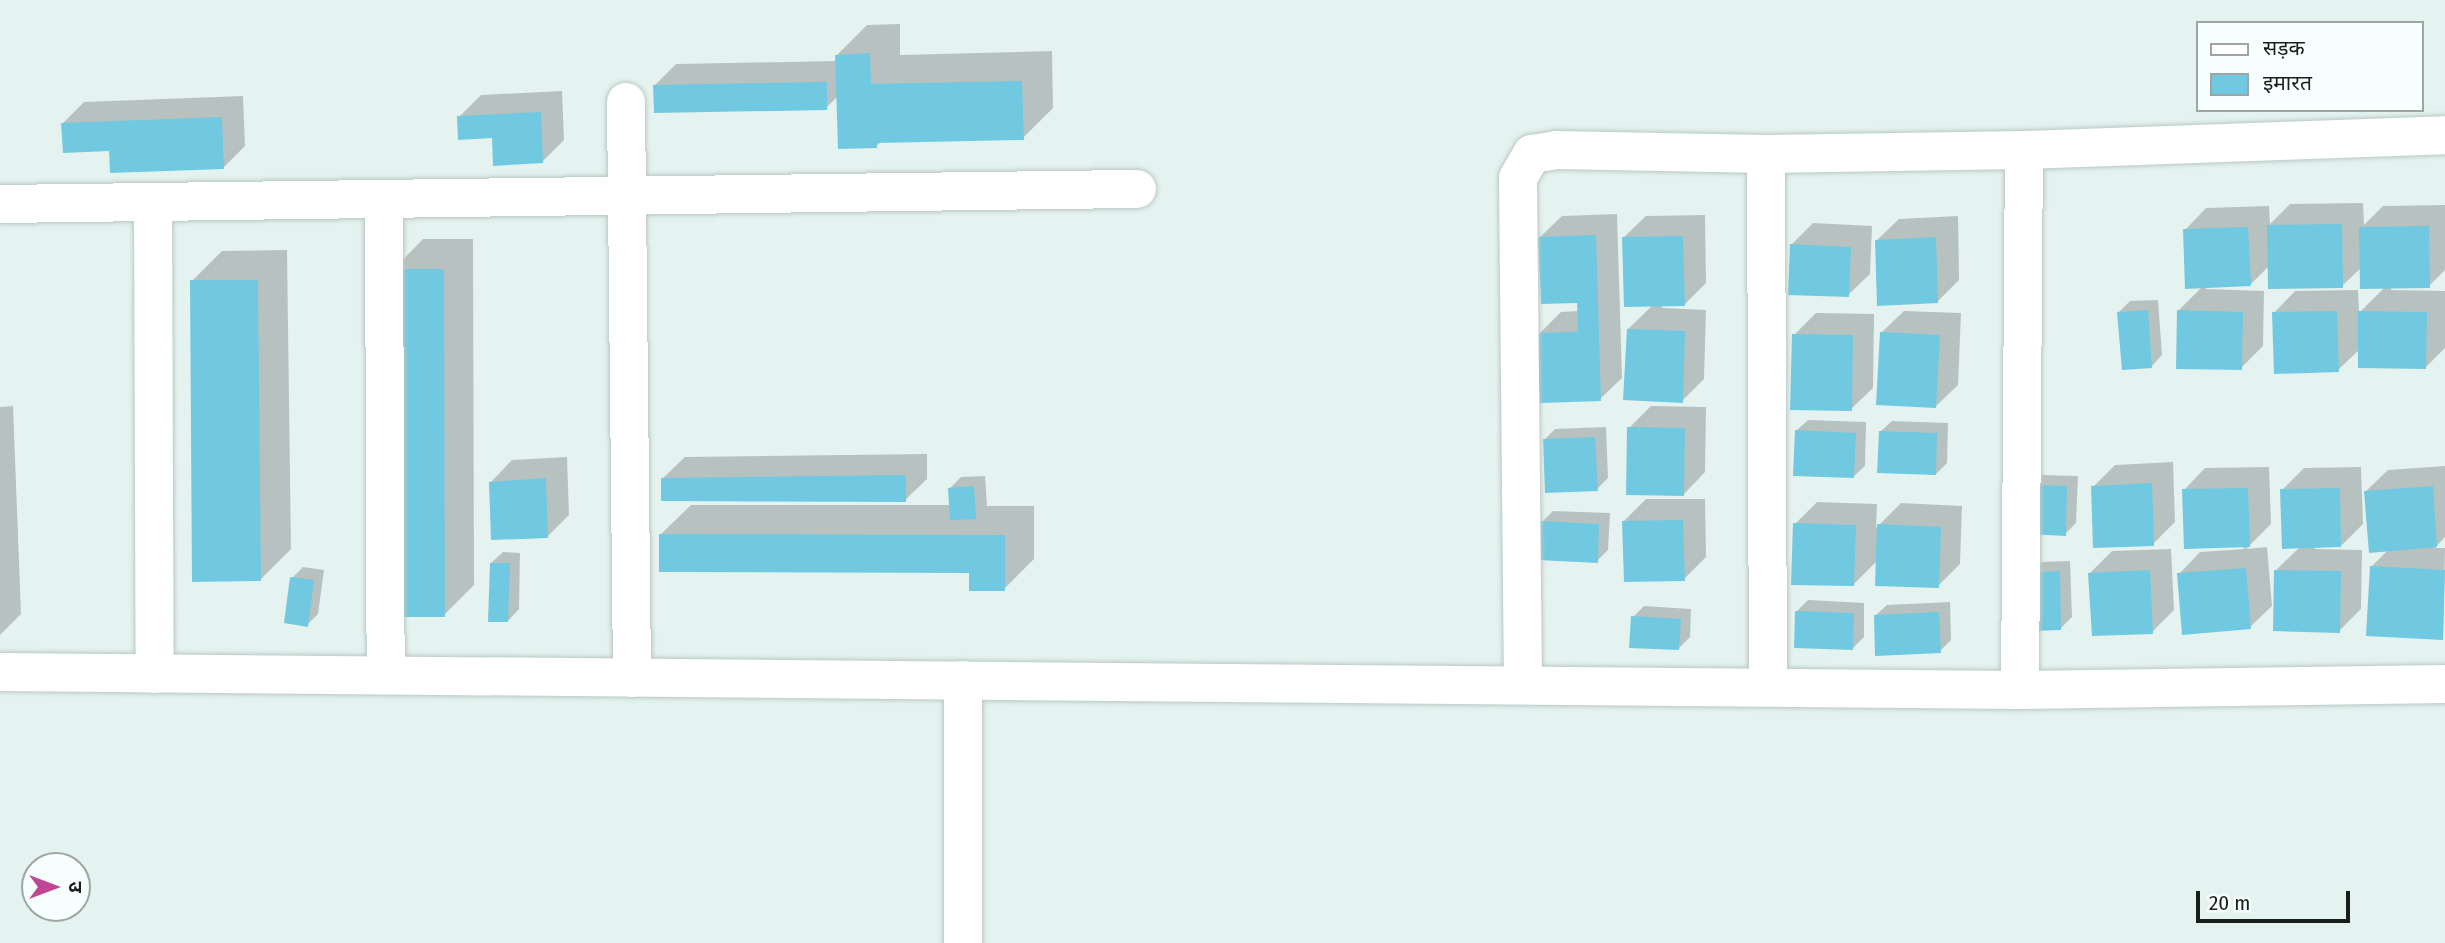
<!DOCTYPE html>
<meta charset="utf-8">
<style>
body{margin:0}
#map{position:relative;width:2445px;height:943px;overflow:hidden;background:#e5f3f0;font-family:"Fira Sans Condensed","Noto Sans Devanagari",sans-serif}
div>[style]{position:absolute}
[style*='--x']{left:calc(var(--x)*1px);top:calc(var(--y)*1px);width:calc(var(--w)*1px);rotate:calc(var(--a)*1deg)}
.shadow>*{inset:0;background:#0003}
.building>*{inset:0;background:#70c9e0}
.roads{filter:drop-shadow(0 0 2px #bac8c5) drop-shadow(0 0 2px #bac8c5)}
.minor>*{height:38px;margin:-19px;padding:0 19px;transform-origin:19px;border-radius:19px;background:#fff}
span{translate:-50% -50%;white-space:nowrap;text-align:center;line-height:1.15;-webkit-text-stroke:5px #f6fffd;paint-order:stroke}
.legend{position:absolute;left:2196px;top:21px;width:228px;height:91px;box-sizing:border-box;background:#f6fffd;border:2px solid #9ea5a3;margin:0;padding:9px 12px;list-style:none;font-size:21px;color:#191e1d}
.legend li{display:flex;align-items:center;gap:14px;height:35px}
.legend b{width:35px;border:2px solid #9ea5a3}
.north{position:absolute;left:21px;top:852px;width:70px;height:70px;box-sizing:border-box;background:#f6fffd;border:2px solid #9ea5a3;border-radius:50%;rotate:90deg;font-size:19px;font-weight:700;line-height:28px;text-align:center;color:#191e1d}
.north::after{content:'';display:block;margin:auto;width:24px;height:32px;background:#c24696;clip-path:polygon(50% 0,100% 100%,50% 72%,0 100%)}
.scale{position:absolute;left:2196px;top:891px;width:154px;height:32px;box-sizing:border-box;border:4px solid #191e1d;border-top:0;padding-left:9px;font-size:21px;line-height:24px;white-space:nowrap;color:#191e1d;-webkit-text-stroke:5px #f6fffd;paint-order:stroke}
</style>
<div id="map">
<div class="shadow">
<div style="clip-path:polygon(900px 24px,900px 55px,1052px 51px,1053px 108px,1023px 138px,881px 142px,876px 146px,838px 96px,826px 108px,654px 86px,676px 64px,837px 61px,837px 55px,867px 25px)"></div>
<div style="clip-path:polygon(562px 91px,564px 140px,542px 162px,459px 117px,481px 95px)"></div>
<div style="clip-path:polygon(243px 96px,245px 146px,223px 168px,111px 149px,63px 123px,84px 102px)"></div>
<div style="clip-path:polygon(2363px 203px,2364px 225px,2383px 206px,2445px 205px,2445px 270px,2429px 286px,2391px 287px,2391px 290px,2445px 291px,2445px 348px,2426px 367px,2360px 349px,2338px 370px,2274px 313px,2295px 291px,2358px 290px,2359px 313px,2385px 287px,2362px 267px,2342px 286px,2269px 266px,2250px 285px,2206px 286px,2206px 289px,2264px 291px,2263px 346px,2241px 368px,2178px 311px,2203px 286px,2185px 230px,2206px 208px,2269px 206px,2270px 224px,2290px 204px)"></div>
<div style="clip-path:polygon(1617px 214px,1622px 378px,1600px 399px,1539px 334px,1561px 312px,1579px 311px,1579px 301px,1540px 237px,1562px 216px)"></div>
<div style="clip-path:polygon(1705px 215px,1706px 283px,1684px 305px,1662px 305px,1662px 308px,1706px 310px,1704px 379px,1682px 401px,1628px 329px,1653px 305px,1624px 237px,1646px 216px)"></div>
<div style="clip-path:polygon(1958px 216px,1959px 280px,1937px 302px,1877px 240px,1899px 219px)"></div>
<div style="clip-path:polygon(1813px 223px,1872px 226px,1870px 274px,1848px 295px,1791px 245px)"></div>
<div style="clip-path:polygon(423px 239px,473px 239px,474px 585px,444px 615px,393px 270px)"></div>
<div style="clip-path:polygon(287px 250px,291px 549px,261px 579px,192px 281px,222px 251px)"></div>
<div style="clip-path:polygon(2158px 300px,2162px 355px,2151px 367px,2119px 312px,2130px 301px)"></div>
<div style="clip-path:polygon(1904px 311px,1961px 313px,1958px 385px,1936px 406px,1882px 332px)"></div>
<div style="clip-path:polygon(1816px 313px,1874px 314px,1873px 388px,1851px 409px,1794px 335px)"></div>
<div style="clip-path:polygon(13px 406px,21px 614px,0 635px,0 407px)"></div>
<div style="clip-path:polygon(1651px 406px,1706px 407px,1705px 472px,1684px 494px,1629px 428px)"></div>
<div style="clip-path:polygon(1808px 420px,1866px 422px,1865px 466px,1853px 477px,1796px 431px)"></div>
<div style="clip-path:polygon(1892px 421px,1948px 423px,1947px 463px,1936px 474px,1880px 432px)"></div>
<div style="clip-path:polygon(1606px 427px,1608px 478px,1597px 489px,1544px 440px,1555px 429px)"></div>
<div style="clip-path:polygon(927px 454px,927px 479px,905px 500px,663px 478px,685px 457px)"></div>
<div style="clip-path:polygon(567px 457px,569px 515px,548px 536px,491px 482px,512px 460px)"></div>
<div style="clip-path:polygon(2173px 462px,2175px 522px,2153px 544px,2093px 487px,2115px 465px)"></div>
<div style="clip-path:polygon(2445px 466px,2445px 537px,2435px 548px,2445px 548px,2443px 638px,2371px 567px,2389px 549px,2366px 491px,2388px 470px)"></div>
<div style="clip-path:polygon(2269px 467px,2271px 524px,2246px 549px,2267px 547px,2272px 606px,2250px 627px,2179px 574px,2200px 552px,2245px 549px,2184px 490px,2205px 468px)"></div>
<div style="clip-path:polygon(2361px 467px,2363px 524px,2341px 546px,2315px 546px,2315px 549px,2362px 550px,2361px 609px,2339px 631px,2275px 571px,2300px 547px,2282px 490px,2304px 468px)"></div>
<div style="clip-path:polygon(2041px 475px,2078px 476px,2076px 523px,2065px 534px,2030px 486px)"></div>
<div style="clip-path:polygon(985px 476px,987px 506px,1034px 506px,1034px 559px,1004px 589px,970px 571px,660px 535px,691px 505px,951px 505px,950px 488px,961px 477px)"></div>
<div style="clip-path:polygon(1646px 499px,1705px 499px,1706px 557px,1684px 579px,1624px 521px)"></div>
<div style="clip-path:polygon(1817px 502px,1877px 504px,1876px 528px,1901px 503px,1962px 506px,1960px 564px,1938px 586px,1877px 561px,1853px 585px,1795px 524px)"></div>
<div style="clip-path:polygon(1553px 511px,1610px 513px,1608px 550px,1597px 561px,1542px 522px)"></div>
<div style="clip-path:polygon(2171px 549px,2174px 610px,2152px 632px,2090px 573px,2112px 551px)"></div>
<div style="clip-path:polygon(503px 552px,520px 553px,519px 609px,508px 621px,491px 563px)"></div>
<div style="clip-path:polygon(2070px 561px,2072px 617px,2061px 628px,2031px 573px,2042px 562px)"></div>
<div style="clip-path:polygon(303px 567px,324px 570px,318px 614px,307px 625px,292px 578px)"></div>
<div style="clip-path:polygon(1808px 600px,1864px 603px,1864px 637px,1853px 648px,1796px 612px)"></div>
<div style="clip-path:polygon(1950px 602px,1951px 640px,1940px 651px,1875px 616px,1887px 605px)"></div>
<div style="clip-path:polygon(1644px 606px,1691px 609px,1690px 637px,1679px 648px,1633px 617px)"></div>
</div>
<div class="building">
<div style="clip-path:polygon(870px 53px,871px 84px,1022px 81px,1024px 140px,877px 143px,877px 148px,838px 149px,835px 55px)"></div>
<div style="clip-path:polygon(827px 82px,827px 110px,654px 113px,653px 85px)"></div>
<div style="clip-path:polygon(541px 112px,543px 163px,493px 166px,492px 138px,458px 140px,457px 116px)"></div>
<div style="clip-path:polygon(222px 117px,224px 169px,110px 173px,109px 151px,63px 153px,61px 123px)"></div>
<div style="clip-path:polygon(2342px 224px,2343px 288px,2268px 289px,2267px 225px)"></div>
<div style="clip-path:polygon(2429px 226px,2430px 288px,2360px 289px,2359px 227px)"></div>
<div style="clip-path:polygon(2248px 227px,2251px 286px,2185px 289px,2183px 229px)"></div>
<div style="clip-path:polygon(1596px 235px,1601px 401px,1540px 403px,1537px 333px,1578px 332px,1577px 303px,1541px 304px,1538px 237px)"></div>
<div style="clip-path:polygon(1683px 236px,1685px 306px,1624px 307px,1622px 237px)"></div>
<div style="clip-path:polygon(1936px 237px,1938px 303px,1877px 306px,1875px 240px)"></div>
<div style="clip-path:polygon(1790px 244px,1851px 247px,1849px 297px,1788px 295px)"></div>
<div style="clip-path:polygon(391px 269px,444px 269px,445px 617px,388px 617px)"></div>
<div style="clip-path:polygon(190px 280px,258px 280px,261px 581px,192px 582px)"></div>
<div style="clip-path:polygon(2148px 310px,2152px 368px,2122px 370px,2117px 312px)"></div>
<div style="clip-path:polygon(2177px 310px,2243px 312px,2242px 370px,2176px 369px)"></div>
<div style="clip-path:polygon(2337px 311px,2339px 372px,2274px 374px,2272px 312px)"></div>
<div style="clip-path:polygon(2358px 311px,2427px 312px,2426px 369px,2358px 368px)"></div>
<div style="clip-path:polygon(1627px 329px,1685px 331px,1683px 403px,1623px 400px)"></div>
<div style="clip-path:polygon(1880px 332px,1940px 335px,1936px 408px,1876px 405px)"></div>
<div style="clip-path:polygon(1792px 334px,1853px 335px,1852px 411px,1790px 410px)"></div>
<div style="clip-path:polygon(1627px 427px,1685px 428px,1684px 496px,1626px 495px)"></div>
<div style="clip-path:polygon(1795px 430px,1856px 433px,1854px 478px,1793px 476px)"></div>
<div style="clip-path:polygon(1879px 431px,1937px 433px,1936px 475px,1877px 473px)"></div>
<div style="clip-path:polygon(1595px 437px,1598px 491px,1545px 493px,1543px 439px)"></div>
<div style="clip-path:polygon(906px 475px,906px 502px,661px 501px,661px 478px)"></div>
<div style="clip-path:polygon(546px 478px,548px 538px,491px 540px,489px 482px)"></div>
<div style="clip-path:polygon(2152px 483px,2154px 546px,2093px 548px,2091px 486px)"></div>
<div style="clip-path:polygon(2028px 485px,2067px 486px,2066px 536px,2026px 534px)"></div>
<div style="clip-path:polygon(974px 486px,976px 519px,950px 520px,948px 488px)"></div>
<div style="clip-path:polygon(2433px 486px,2437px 547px,2369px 553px,2364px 491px)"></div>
<div style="clip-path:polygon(2248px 488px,2250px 547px,2184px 549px,2182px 489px)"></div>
<div style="clip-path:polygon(2340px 488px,2341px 547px,2282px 549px,2280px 489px)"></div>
<div style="clip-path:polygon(1683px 520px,1685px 581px,1624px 582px,1622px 521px)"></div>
<div style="clip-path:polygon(1540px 521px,1599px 524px,1598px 563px,1538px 560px)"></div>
<div style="clip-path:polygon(1793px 523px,1856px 525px,1854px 586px,1791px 585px)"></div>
<div style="clip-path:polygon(1877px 524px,1941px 527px,1939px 588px,1875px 586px)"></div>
<div style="clip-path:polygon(659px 534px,1005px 535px,1005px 591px,969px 591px,969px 573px,659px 572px)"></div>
<div style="clip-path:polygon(490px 563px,510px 563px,508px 622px,488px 622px)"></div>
<div style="clip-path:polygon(2370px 566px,2445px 570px,2443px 640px,2366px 636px)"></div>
<div style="clip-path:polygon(2246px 568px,2251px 629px,2182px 635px,2177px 573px)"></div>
<div style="clip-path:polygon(2150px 570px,2153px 634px,2092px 636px,2088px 573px)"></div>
<div style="clip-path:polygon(2274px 570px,2341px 571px,2340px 633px,2273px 631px)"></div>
<div style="clip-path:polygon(2060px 571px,2061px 630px,2031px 631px,2029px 573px)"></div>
<div style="clip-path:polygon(290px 577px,314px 580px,308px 627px,284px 623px)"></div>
<div style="clip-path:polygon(1795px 611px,1854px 613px,1853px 650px,1794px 648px)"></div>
<div style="clip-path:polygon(1939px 612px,1941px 653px,1875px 656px,1874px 615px)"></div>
<div style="clip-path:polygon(1631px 616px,1681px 619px,1679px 650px,1629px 648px)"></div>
</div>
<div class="roads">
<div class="minor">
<div style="--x:626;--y:102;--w:576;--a:89.4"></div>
<div style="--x:1766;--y:154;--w:533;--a:89.79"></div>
<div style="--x:384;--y:199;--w:476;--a:89.8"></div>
<div style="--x:153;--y:202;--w:472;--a:89.8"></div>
<div style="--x:0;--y:204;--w:1137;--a:-0.76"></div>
<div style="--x:0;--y:672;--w:2020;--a:0.51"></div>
<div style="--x:2020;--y:690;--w:425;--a:-0.8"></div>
<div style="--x:963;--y:680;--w:263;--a:90"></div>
<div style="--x:1523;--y:685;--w:507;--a:-90.57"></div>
<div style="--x:1518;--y:178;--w:28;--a:-60"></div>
<div style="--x:1532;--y:154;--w:24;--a:-9"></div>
<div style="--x:1556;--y:150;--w:210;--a:1.1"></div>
<div style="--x:1766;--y:154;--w:258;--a:-0.9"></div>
<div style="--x:2024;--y:150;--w:421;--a:-2"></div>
<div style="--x:2020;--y:690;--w:540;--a:-89.58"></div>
</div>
</div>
<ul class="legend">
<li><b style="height:9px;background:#fff"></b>सड़क</li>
<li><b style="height:19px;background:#70c9e0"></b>इमारत</li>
</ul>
<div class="north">उ</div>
<div class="scale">20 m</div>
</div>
